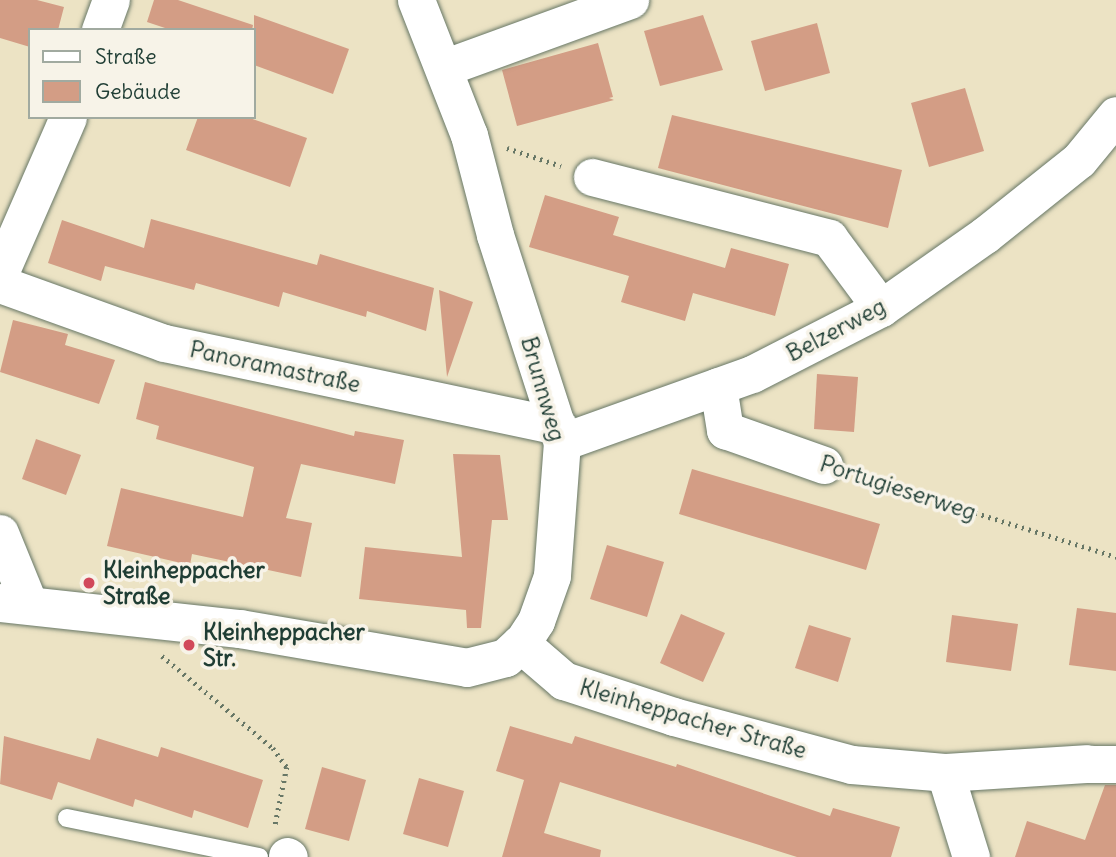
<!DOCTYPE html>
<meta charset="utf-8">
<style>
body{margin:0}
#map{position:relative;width:1116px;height:857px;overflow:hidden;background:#ece3c4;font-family:Delius,sans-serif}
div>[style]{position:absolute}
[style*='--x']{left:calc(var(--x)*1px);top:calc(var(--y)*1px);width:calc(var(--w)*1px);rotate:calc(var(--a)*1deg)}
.building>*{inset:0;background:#d39d85}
.path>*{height:4.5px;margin-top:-2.25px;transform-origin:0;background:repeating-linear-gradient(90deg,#677766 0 2px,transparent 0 7px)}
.roads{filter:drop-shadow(0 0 2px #677766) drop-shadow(0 0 2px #677766)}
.service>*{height:18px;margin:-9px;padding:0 9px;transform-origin:9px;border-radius:9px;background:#fff}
.minor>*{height:37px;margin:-18.5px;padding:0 18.5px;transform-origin:18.5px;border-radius:18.5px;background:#fff}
.tertiary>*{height:38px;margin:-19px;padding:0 19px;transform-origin:19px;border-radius:19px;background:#fff}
.dots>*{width:19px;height:19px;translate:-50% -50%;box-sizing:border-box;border:4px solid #f7f3e8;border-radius:50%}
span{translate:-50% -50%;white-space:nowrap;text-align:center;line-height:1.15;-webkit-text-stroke:7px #f7f3e8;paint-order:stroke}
.street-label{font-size:23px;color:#1f3d34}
.poi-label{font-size:23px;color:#1f3d34;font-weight:700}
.left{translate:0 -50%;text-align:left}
.legend{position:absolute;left:28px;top:28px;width:228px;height:91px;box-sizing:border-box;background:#f7f3e8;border:2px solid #a1aaa0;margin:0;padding:9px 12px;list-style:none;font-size:21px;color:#1f3d34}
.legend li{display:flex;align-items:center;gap:14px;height:35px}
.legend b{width:35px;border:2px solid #a1aaa0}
</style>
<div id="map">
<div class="building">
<div style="clip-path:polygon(0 0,37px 0,64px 7px,58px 30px,30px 30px,30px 47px,0 38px)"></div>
<div style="clip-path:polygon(154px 0,178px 0,253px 25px,252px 30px,171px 30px,147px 22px)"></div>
<div style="clip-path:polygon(254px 15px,349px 49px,333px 94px,254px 65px)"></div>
<div style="clip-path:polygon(703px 15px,723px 70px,660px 86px,644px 31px)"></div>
<div style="clip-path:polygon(817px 23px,830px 73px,765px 91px,751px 41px)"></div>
<div style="clip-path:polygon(598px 43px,613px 97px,609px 98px,614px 100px,517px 126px,502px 70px)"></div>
<div style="clip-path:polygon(965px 88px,984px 151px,929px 167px,911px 103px)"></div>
<div style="clip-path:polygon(672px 115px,902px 170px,888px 228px,658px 168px)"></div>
<div style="clip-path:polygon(198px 117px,247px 117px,307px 138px,290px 187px,186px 150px)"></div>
<div style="clip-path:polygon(545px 195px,619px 217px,613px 235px,725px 268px,731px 248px,789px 264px,775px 316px,693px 293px,685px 321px,621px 302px,629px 276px,529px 247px)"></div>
<div style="clip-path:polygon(151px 219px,317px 265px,320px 254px,434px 288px,426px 331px,367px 311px,366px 317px,283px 292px,279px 307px,196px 283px,194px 290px,105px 266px,101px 281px,48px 263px,62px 220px,144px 248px)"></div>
<div style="clip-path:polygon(439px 290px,473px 302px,447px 377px)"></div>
<div style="clip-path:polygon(13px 320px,68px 334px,65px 345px,115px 360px,99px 404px,0 372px)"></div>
<div style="clip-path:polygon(817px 374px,858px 377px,854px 432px,814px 429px)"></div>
<div style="clip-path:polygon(145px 382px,354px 436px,355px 431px,404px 440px,395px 484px,301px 464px,286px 518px,312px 523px,301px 577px,192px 554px,190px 565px,107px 546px,121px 488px,243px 517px,254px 467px,156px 439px,159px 426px,136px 419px)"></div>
<div style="clip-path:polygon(36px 439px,81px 455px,66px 495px,22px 479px)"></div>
<div style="clip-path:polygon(453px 454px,500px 455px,508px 520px,492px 520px,481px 628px,467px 628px,466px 610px,359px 599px,365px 547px,462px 557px)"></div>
<div style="clip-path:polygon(692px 469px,880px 524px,866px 570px,679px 514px)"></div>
<div style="clip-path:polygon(607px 545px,664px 562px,647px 617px,590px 599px)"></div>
<div style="clip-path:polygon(1077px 608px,1116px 613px,1116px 671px,1069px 665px)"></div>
<div style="clip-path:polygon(681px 614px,725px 633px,703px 682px,660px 663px)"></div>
<div style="clip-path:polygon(952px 615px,1018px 624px,1011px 671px,946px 662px)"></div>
<div style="clip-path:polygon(809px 625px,851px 638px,838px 682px,795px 668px)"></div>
<div style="clip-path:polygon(510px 726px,572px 744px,575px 736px,676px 767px,677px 764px,830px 816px,833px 808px,900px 827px,891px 857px,797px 857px,560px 782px,544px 833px,601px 850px,600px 857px,502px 857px,524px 780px,496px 771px)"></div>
<div style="clip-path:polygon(4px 736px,90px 760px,97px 738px,158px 757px,161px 747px,263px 780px,248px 828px,194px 810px,192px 818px,135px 799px,133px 807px,58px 782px,52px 800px,0 784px)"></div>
<div style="clip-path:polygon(322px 767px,366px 780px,349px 841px,305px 829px)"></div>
<div style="clip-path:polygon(419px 778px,464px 791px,448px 847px,403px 834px)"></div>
<div style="clip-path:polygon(1105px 785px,1116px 785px,1116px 857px,1015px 857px,1027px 821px,1085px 840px)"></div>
</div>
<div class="path">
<div style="--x:507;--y:148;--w:57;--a:18.4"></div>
<div style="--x:855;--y:475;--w:274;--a:17.4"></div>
<div style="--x:162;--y:656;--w:144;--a:39.7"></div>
<div style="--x:273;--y:748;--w:24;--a:54"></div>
<div style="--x:287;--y:767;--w:60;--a:101.5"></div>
</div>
<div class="roads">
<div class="service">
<div style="--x:67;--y:818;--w:196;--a:11.5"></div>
</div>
<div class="minor">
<div style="--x:416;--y:0;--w:145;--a:68.6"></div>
<div style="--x:469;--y:135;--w:103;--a:75.4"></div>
<div style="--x:495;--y:235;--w:218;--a:72.1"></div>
<div style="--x:562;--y:442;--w:134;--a:94.3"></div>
<div style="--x:552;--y:576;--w:48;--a:109.6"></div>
<div style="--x:536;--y:621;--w:27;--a:123"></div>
<div style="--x:100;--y:30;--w:32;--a:-70"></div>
<div style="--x:446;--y:67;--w:196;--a:-20"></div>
<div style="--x:592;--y:177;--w:245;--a:14.4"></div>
<div style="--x:829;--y:238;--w:87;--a:53.4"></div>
<div style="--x:0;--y:273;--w:170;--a:-66.4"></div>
<div style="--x:0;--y:284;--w:174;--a:19.8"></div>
<div style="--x:164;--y:343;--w:403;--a:11.9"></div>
<div style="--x:718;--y:386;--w:45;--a:81"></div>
<div style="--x:725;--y:430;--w:105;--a:19.5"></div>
<div style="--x:562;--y:442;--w:202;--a:-19.7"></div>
<div style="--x:752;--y:374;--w:145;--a:-27.1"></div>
<div style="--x:881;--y:308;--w:127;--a:-35.1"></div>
<div style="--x:985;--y:235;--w:120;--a:-38.6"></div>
<div style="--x:1079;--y:160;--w:58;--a:-50.6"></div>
<div style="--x:0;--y:533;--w:77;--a:67.8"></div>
<div style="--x:1087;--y:764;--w:29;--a:0"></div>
<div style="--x:945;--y:773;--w:88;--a:72.8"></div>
<div style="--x:287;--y:856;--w:2;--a:27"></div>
</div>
<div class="tertiary">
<div style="--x:0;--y:603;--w:241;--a:6.2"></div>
<div style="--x:240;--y:629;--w:230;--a:9.7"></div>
<div style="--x:467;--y:668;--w:40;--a:-14.4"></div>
<div style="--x:506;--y:658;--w:21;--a:-43"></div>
<div style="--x:521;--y:644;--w:57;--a:40.7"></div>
<div style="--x:564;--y:681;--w:116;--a:18.1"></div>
<div style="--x:674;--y:717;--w:184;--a:15.1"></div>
<div style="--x:852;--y:765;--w:93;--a:4.9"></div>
<div style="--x:945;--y:773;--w:142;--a:-3.6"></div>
</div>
</div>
<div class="dots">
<div style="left:89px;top:583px;background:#d1495b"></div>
<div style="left:189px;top:645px;background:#d1495b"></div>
</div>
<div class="street-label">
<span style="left:836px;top:330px;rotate:-28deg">Belzerweg</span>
<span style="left:275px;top:367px;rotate:12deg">Panoramastraße</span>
<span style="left:543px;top:389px;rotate:74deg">Brunnweg</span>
<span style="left:898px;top:488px;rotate:18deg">Portugieserweg</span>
<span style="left:693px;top:719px;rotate:16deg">Kleinheppacher Straße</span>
</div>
<div class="poi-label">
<span class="left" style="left:103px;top:583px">Kleinheppacher<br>Straße</span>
<span class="left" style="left:203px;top:645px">Kleinheppacher<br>Str.</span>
</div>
<ul class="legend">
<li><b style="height:9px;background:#fff"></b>Straße</li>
<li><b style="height:19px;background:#d39d85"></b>Gebäude</li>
</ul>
</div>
